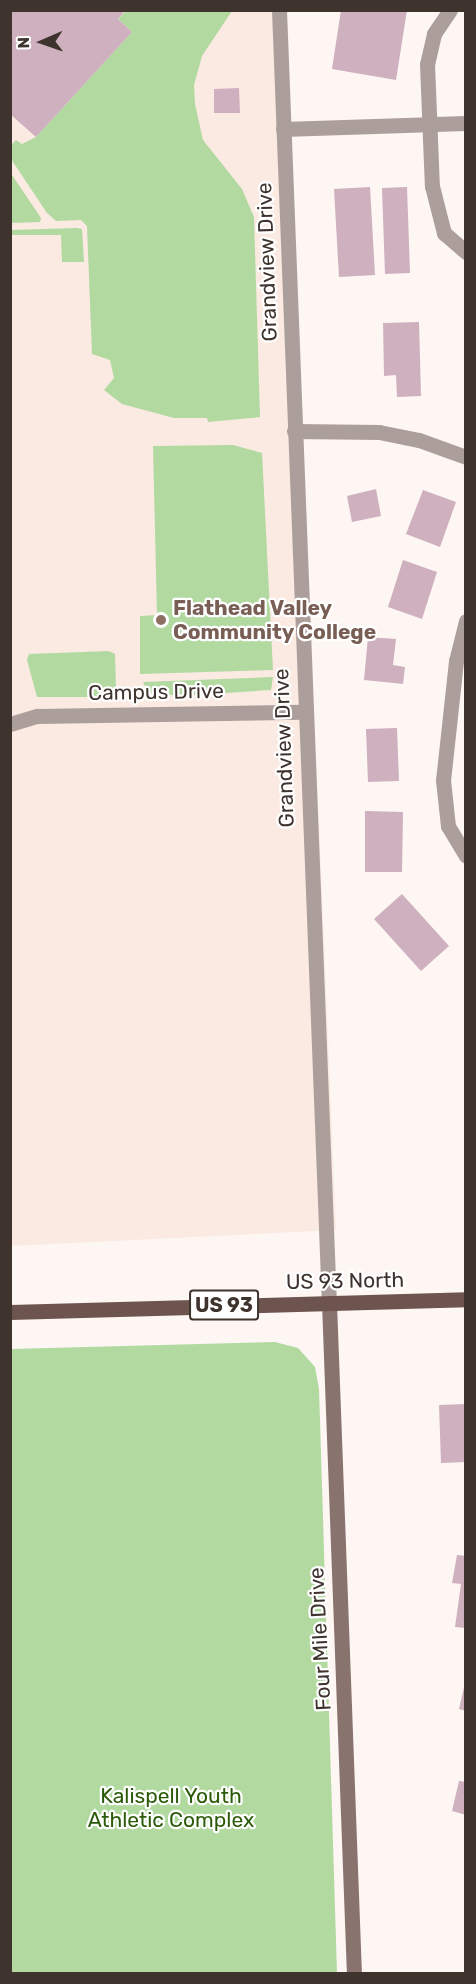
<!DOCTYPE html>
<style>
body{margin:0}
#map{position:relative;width:476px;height:1984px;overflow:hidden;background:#fdf6f3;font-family:Rubik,sans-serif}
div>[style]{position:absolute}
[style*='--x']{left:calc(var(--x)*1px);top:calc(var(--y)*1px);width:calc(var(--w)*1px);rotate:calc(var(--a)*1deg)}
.built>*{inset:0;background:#faeae2}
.green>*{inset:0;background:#b1d9a0}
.building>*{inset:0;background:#ceb0bf}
.street>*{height:15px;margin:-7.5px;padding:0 7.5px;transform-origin:7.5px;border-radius:7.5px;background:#ac9e9a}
.secondary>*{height:15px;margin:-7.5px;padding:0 7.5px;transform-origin:7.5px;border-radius:7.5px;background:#88736e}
.primary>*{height:15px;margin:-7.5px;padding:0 7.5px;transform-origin:7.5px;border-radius:7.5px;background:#6d544f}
.dots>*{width:16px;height:16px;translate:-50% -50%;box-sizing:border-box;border:3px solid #fff;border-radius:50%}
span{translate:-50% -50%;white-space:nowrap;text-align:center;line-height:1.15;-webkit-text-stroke:4.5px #fff;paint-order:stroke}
.shield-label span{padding:2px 4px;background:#fff;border:2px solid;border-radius:4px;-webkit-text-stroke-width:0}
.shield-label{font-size:20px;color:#3f332d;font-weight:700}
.street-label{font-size:21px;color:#3f332d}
.education-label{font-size:21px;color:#785e54;font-weight:700}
.left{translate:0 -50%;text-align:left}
.park-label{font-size:21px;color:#2b5b09}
.frame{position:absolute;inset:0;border:12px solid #3f332d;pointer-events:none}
.north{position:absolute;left:12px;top:12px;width:60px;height:60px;-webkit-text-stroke:4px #fff;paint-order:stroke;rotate:268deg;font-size:16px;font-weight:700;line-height:24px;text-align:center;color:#3f332d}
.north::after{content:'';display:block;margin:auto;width:21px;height:27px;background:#3f332d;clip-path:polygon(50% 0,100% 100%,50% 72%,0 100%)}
</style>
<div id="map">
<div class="built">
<div style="clip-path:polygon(10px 11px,285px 11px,336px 1230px,11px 1246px)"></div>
</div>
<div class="green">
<div style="clip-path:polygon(126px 11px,232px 11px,202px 56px,194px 85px,195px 104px,203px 140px,242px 189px,254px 217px,260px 417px,208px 422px,207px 418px,174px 418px,122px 404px,104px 390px,114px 378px,110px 360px,92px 354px,87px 226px,81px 220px,56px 221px,47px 213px,11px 159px,10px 146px,16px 140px,22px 144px,36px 137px,132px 32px,118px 19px)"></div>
<div style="clip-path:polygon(10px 172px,41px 218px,40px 222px,11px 223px)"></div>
<div style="clip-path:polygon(77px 228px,82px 229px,84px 262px,62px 262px,61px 235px,11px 235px,11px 230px)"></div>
<div style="clip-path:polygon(233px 445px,262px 453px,273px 670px,140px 674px,140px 616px,157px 615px,153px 446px)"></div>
<div style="clip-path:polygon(109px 651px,115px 654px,116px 689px,111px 697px,37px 697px,27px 660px,29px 654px)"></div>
<div style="clip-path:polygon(273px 677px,271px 690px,195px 695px,155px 695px,148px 692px,143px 682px)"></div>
<div style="clip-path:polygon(275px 1342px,298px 1348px,315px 1367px,319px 1389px,337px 1973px,11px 1973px,11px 1349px)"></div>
</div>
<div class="building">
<div style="clip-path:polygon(10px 10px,126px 10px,118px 19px,132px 32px,36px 137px,10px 114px)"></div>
<div style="clip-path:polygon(341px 10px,407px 10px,396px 80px,332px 69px)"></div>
<div style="clip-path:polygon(239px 88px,240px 113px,214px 113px,214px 89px)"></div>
<div style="clip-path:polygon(370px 187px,375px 275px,339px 277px,334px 189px)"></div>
<div style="clip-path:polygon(407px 187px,410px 273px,385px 274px,382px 188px)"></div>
<div style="clip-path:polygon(419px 322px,421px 396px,397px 397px,396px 375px,384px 376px,383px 323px)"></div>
<div style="clip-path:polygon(376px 489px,381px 516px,352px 522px,347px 496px)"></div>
<div style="clip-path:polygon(423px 490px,456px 502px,440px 547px,406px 534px)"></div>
<div style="clip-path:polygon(403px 560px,437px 572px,422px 619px,388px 607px)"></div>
<div style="clip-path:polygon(368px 637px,396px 639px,393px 665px,405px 667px,403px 684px,364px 680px)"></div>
<div style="clip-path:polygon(397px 728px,399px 781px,368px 782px,366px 729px)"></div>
<div style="clip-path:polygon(365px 811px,403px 812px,402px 872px,365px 872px)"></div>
<div style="clip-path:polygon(402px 894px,449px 946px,421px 971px,374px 919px)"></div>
<div style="clip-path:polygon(466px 1404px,466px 1462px,441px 1463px,439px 1405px)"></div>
<div style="clip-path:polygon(457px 1555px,466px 1556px,466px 1628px,455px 1627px,461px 1584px,452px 1583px)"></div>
<div style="clip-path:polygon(465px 1683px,466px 1683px,466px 1711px,459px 1709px)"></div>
<div style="clip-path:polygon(459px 1781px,466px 1782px,466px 1815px,452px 1811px)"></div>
</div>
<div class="street">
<div style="--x:279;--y:10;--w:1294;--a:87.79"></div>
<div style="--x:450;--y:10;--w:29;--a:124"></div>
<div style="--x:434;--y:34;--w:31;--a:103"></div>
<div style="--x:427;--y:64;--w:122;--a:87.7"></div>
<div style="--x:432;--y:186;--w:49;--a:75.7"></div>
<div style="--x:444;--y:233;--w:29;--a:41"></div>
<div style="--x:283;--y:129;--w:183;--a:-1.9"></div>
<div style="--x:294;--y:431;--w:85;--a:0.7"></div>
<div style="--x:379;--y:432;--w:41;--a:11.3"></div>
<div style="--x:419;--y:440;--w:50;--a:19.9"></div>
<div style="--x:466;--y:621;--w:41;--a:104"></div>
<div style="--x:456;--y:661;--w:120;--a:96.2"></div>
<div style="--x:443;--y:780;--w:46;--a:83.8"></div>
<div style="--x:448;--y:826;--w:35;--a:59"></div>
<div style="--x:10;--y:724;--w:28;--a:-17"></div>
<div style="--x:37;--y:716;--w:266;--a:-0.9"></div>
</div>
<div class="secondary">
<div style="--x:329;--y:1303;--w:671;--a:87.87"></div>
</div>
<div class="primary">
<div style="--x:10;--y:1312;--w:456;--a:-1.6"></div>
</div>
<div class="dots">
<div style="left:161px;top:620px;background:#8d6e63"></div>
</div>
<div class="shield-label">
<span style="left:224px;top:1305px">US 93</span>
</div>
<div class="street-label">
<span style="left:267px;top:262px;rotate:-92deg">Grandview Drive</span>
<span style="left:156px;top:692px;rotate:-1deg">Campus Drive</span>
<span style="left:284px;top:748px;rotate:-92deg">Grandview Drive</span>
<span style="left:345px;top:1281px;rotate:-1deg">US 93 North</span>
<span style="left:320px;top:1639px;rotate:-93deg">Four Mile Drive</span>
</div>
<div class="education-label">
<span class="left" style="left:173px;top:620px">Flathead Valley<br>Community College</span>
</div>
<div class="park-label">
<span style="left:171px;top:1808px">Kalispell Youth<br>Athletic Complex</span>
</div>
<div class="frame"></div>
<div class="north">N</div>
</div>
